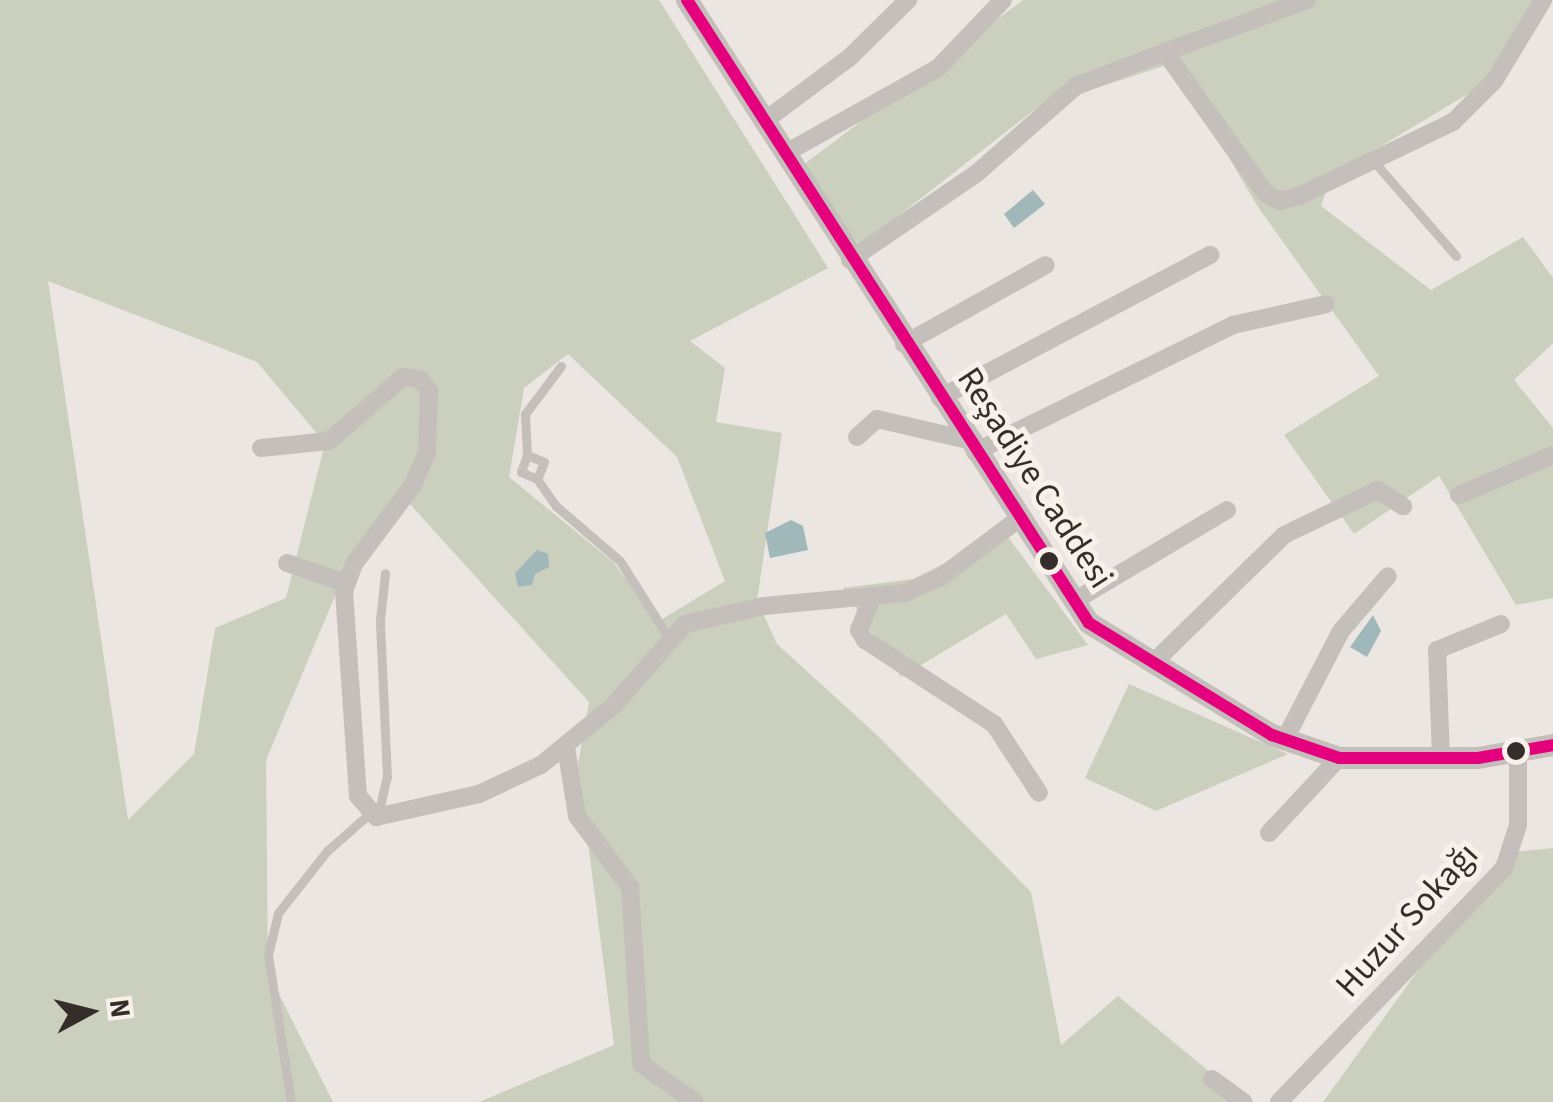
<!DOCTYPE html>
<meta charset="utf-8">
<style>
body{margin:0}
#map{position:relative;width:1553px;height:1102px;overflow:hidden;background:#ebe6e1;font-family:"Source Sans 3",sans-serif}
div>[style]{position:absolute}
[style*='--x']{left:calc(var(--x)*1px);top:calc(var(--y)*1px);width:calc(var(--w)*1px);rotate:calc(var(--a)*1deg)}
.green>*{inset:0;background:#cbcfbd}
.water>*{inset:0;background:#a0b8ba}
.service>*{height:9px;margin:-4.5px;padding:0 4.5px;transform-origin:4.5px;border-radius:4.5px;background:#c4bfbb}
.minor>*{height:18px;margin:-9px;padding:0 9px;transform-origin:9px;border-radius:9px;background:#c4bfbb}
.tertiary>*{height:22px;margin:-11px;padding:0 11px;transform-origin:11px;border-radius:11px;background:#c4bfbb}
.bus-1>*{height:12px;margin:-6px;padding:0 6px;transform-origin:6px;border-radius:6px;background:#e5007d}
.dots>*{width:28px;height:28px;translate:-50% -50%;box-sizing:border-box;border:5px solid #f7f1e9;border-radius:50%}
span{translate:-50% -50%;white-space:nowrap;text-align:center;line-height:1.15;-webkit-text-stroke:10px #f7f1e9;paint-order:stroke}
.street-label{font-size:35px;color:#342d29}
.north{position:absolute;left:40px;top:962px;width:100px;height:100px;-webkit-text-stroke:8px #f7f1e9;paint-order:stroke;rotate:83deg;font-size:28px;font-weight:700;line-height:40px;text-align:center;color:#342d29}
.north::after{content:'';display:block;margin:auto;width:35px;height:45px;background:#342d29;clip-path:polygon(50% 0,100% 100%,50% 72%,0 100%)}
</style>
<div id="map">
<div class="green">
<div style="clip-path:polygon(evenodd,0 0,659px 0,828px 268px,690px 341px,725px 368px,716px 422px,782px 433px,757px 600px,777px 644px,877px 735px,1031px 892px,1061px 1045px,1118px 996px,1246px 1102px,479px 1102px,614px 1045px,578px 764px,589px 702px,400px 493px,340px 584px,266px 760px,268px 972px,333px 1102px,0 1102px,0 0,48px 281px,257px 362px,325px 443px,286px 598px,215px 628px,194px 754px,128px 820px,48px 281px,0 0,568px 354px,677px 457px,725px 581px,659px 621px,613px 562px,509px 477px,524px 388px,568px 354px)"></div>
<div style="clip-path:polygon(1023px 0,1537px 0,1498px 76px,1331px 176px,1321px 206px,1431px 290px,1523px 237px,1553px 278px,1553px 343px,1514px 380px,1553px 428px,1553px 598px,1516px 605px,1439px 476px,1354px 534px,1284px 435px,1379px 376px,1258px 207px,1173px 63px,1038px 107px,860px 246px,799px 168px)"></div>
<div style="clip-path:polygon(1005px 533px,1088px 645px,1036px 659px,1006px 614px,901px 677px,843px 588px,913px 579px)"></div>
<div style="clip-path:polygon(1129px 684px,1288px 754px,1156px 811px,1085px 778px)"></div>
<div style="clip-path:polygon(1553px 848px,1553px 1102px,1323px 1102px,1503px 853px)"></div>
</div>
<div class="water">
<div style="clip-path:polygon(1033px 190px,1045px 204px,1014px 228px,1004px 214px)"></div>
<div style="clip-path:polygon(791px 520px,803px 526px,808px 550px,770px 558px,765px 533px)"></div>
<div style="clip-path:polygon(537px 550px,548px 554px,549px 567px,535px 574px,532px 585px,518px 587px,515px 573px)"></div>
<div style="clip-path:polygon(1373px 615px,1381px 631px,1367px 657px,1350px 647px)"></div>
</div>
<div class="service">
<div style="--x:1376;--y:164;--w:122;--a:49"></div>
<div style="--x:527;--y:455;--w:18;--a:22"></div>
<div style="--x:544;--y:462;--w:18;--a:112"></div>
<div style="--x:537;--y:479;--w:17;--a:-156"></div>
<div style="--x:521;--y:472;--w:18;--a:-71"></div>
<div style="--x:527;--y:455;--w:41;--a:-92.8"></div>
<div style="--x:525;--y:414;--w:60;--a:-53.1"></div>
<div style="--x:537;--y:479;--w:33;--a:55"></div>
<div style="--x:556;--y:506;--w:84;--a:40.7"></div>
<div style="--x:620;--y:561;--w:90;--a:57.7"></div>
<div style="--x:378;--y:815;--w:39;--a:-77"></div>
<div style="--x:387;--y:777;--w:157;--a:-92.6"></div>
<div style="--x:380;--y:620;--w:47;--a:-83.9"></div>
<div style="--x:291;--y:1102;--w:149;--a:-98.9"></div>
<div style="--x:268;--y:955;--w:43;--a:-76.6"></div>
<div style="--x:278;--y:913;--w:79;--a:-51.7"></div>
<div style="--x:327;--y:851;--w:56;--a:-41.4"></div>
</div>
<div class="minor">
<div style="--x:1165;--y:52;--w:151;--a:-20.1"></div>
<div style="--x:763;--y:122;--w:107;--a:-36.7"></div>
<div style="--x:849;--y:58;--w:83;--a:-44.5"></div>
<div style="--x:784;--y:154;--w:176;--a:-29.2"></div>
<div style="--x:938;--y:68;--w:94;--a:-46.3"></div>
<div style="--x:850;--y:260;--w:154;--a:-34.4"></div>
<div style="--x:977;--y:173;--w:132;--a:-41.3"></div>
<div style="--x:1076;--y:86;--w:95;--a:-20.9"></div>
<div style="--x:1165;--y:52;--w:174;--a:54.6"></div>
<div style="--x:1266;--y:194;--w:16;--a:27"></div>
<div style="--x:1280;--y:201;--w:20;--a:-15"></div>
<div style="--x:1299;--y:196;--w:171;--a:-25.7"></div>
<div style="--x:1453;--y:122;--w:58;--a:-45"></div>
<div style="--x:1494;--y:81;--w:95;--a:-58.8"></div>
<div style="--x:904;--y:344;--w:162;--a:-29.1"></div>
<div style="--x:940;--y:398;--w:306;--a:-27.9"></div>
<div style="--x:857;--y:437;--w:27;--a:-42"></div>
<div style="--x:877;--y:419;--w:92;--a:13.1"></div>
<div style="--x:261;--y:448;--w:68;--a:-5.9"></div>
<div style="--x:329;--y:441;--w:98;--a:-40.9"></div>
<div style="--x:403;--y:377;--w:17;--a:7"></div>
<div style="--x:420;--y:379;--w:15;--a:53"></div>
<div style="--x:429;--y:391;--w:61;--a:91.9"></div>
<div style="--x:427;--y:452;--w:36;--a:113"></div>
<div style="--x:413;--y:485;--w:99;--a:126.8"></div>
<div style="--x:354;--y:564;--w:29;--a:110"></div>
<div style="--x:344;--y:591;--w:205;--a:86.1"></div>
<div style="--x:358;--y:796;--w:28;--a:49"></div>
<div style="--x:376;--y:817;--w:106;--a:-12.6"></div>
<div style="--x:479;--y:794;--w:68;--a:-25.1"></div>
<div style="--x:541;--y:765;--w:94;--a:-39.4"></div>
<div style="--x:614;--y:705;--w:108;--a:-48.8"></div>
<div style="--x:685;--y:624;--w:81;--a:-12.8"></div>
<div style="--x:764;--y:606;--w:142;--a:-5.3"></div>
<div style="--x:905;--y:593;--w:39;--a:-24"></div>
<div style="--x:941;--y:577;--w:99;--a:-36.8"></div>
<div style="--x:975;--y:452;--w:288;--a:-26.2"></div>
<div style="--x:1233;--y:325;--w:95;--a:-12.7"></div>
<div style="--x:1459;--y:495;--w:102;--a:-23.1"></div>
<div style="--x:287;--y:563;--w:62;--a:18.7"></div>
<div style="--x:871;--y:600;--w:32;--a:112"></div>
<div style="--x:859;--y:630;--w:12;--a:59"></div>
<div style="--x:865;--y:640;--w:154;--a:33.1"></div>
<div style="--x:994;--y:724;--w:82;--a:56.9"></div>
<div style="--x:1074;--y:601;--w:178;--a:-30.7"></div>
<div style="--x:1154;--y:662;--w:182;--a:-44.3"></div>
<div style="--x:1284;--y:535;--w:104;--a:-25.6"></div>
<div style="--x:1378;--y:490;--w:30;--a:33"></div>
<div style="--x:1285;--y:739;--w:122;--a:-62.6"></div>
<div style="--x:1341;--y:631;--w:72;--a:-49.5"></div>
<div style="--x:566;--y:747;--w:70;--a:80.9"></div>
<div style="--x:577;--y:816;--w:89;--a:53.3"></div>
<div style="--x:630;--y:887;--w:177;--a:86.4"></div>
<div style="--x:641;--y:1064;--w:66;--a:35.1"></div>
<div style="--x:1441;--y:758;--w:108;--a:-92.1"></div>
<div style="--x:1437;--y:650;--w:69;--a:-22.1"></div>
<div style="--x:1269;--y:833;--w:103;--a:-47"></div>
<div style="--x:1212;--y:1079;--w:39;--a:36"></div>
<div style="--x:1279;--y:1102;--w:325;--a:-46.1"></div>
<div style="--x:1504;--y:868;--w:45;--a:-72"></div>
<div style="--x:1518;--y:825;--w:74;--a:-90"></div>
</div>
<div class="tertiary">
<div style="--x:687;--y:0;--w:741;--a:57.17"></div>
<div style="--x:1089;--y:623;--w:215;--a:31.5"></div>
<div style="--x:1272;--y:735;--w:71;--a:18.9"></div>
<div style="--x:1339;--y:758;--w:139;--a:0"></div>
<div style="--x:1478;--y:758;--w:76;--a:-9.8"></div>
</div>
<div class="bus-1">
<div style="--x:687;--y:0;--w:741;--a:57.17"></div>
<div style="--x:1089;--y:623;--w:215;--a:31.5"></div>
<div style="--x:1272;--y:735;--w:71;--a:18.9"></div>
<div style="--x:1339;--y:758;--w:139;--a:0"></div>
<div style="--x:1478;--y:758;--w:76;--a:-9.8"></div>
</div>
<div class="dots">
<div style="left:1049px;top:561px;background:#342d29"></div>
<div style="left:1516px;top:751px;background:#342d29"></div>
</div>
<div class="street-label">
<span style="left:1035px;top:478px;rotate:57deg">Reşadiye Caddesi</span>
<span style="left:1407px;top:920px;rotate:-48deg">Huzur Sokağı</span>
</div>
<div class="north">N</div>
</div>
